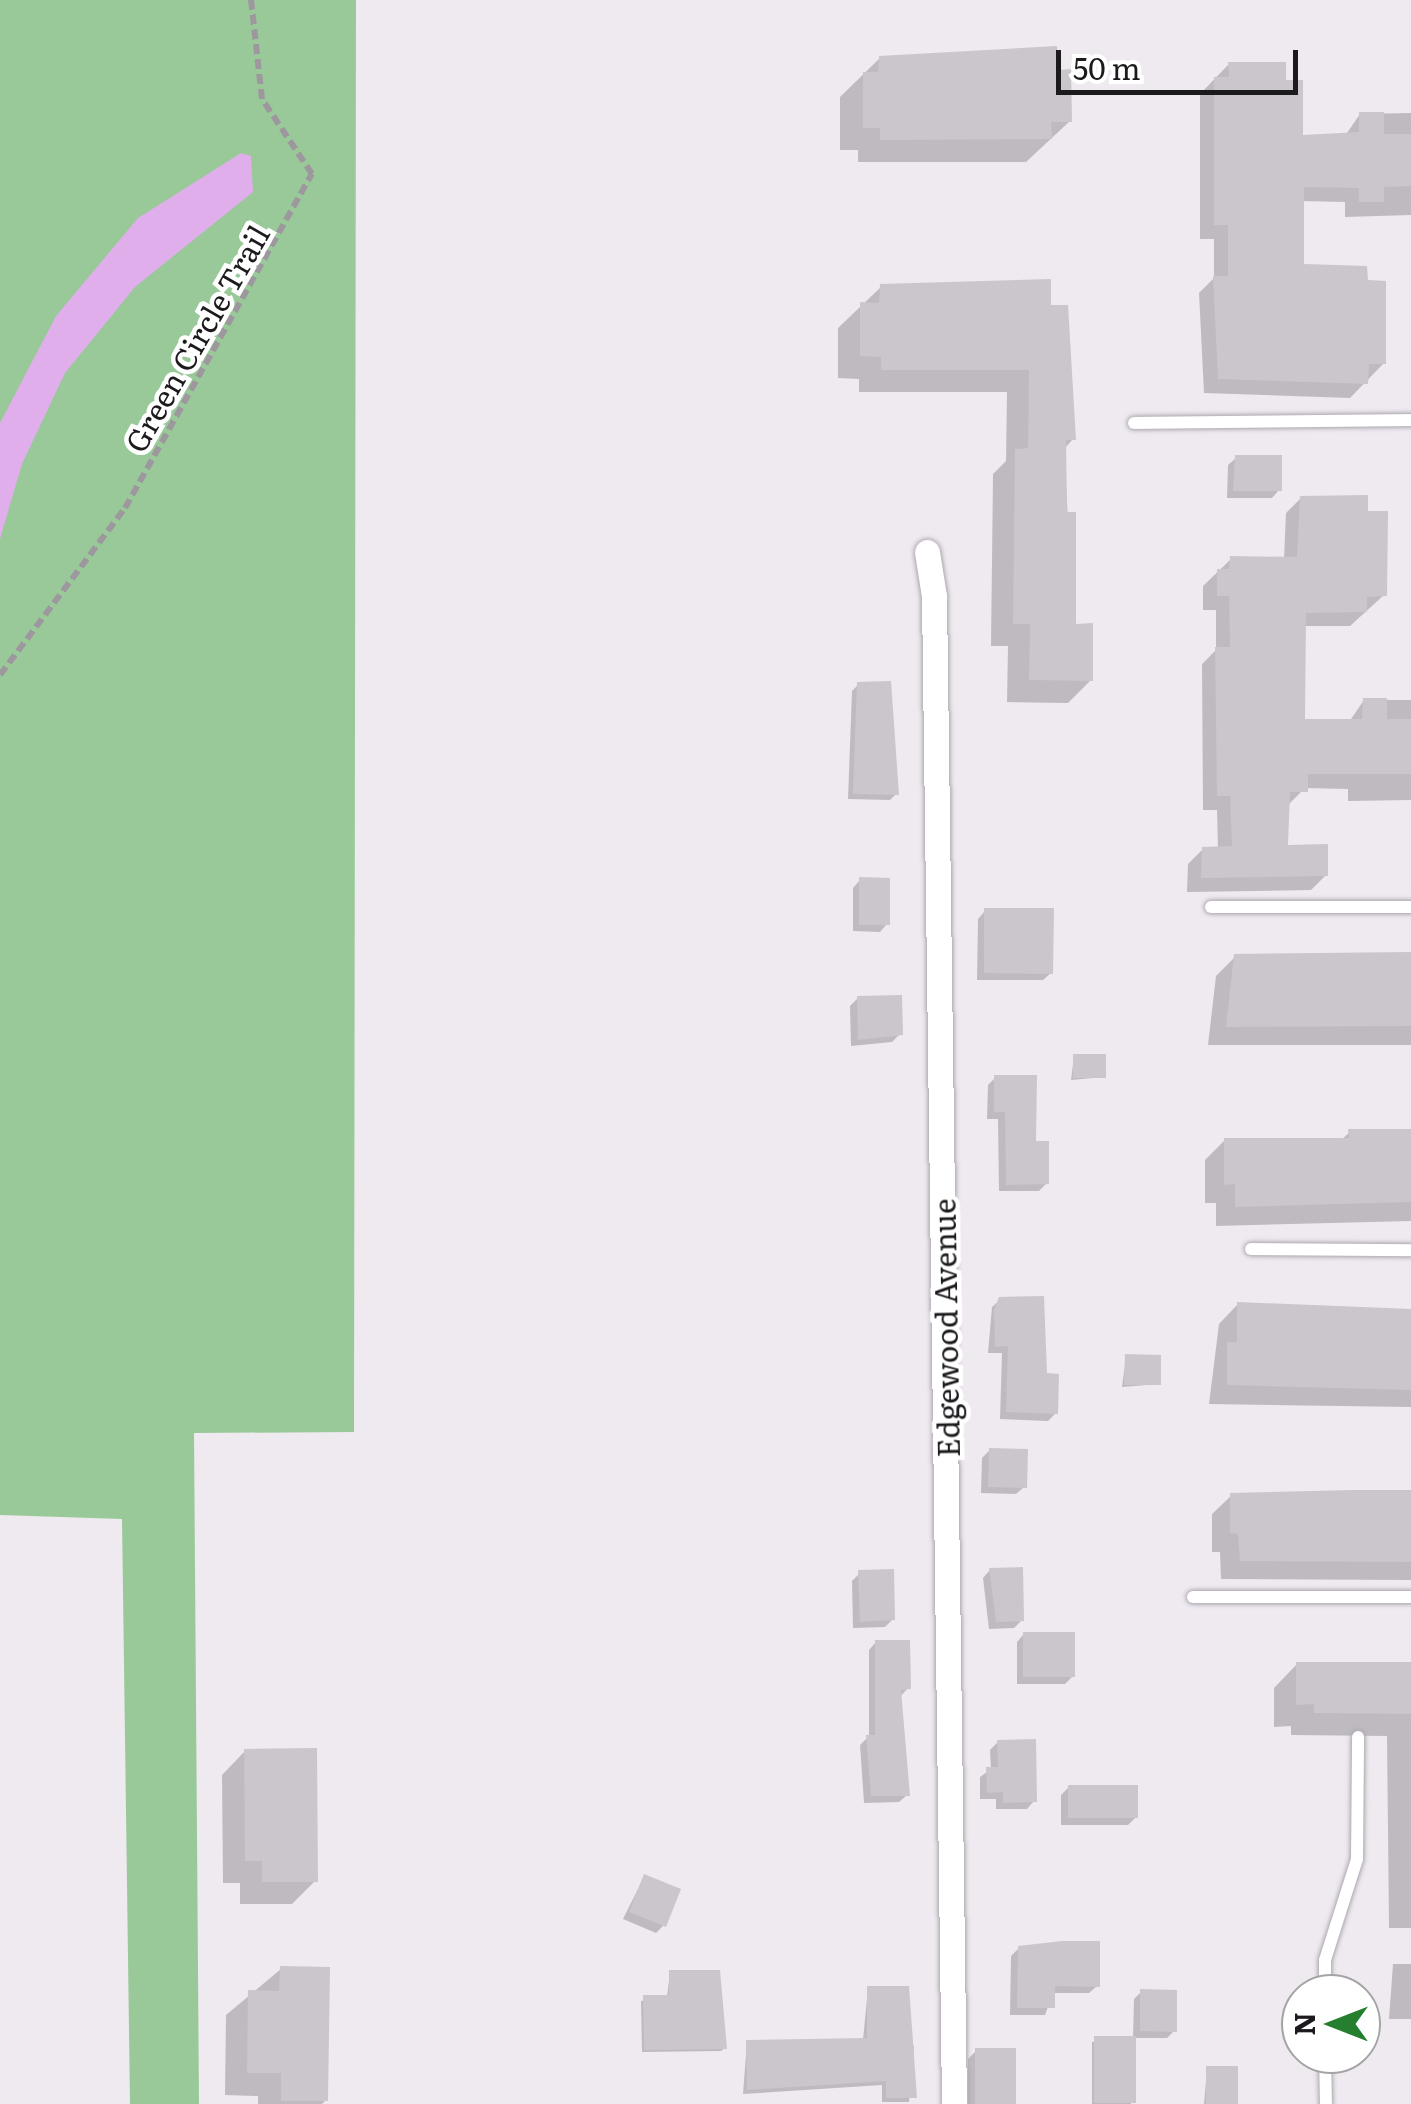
<!DOCTYPE html>
<style>
body{margin:0}
#map{position:relative;width:1411px;height:2104px;overflow:hidden;background:#efe9f0;font-family:Literata,serif}
div>[style]{position:absolute}
[style*='--x']{left:calc(var(--x)*1px);top:calc(var(--y)*1px);width:calc(var(--w)*1px);rotate:calc(var(--a)*1deg)}
.green>*{inset:0;background:#99c999}
.water>*{inset:0;background:#dfaeeb}
.shadow>*{inset:0;background:#0003}
.building>*{inset:0;background:#cbc5cc}
.path>*{height:6px;margin-top:-3px;transform-origin:0;background:repeating-linear-gradient(90deg,#9d989e 0 10px,transparent 0 15px)}
.roads{filter:drop-shadow(0 0 2px #ada8af) drop-shadow(0 0 2px #ada8af)}
.lane>*{height:12px;margin:-6px;padding:0 6px;transform-origin:6px;border-radius:6px;background:#fff}
.street>*{height:25px;margin:-12.5px;padding:0 12.5px;transform-origin:12.5px;border-radius:12.5px;background:#fff}
span{translate:-50% -50%;white-space:nowrap;text-align:center;line-height:1.15;-webkit-text-stroke:9px #fff;paint-order:stroke}
.street-label{font-size:30px;color:#1c1a1d}
.north{position:absolute;left:1281px;top:1974px;width:100px;height:100px;box-sizing:border-box;background:#fff;border:2px solid #a4a3a5;border-radius:50%;rotate:270deg;font-size:28px;font-weight:700;line-height:40px;text-align:center;color:#1c1a1d}
.north::after{content:'';display:block;margin:auto;width:35px;height:45px;background:#267f2f;clip-path:polygon(50% 0,100% 100%,50% 72%,0 100%)}
.scale{position:absolute;left:1056px;top:50px;width:242px;height:45px;box-sizing:border-box;border:5px solid #1c1a1d;border-top:0;padding-left:12px;font-size:30px;line-height:35px;white-space:nowrap;color:#1c1a1d;-webkit-text-stroke:8px #fff;paint-order:stroke}
</style>
<div id="map">
<div class="green">
<div style="clip-path:polygon(0 0,356px 0,354px 1432px,194px 1433px,199px 2104px,130px 2104px,122px 1519px,0 1515px)"></div>
</div>
<div class="water">
<div style="clip-path:polygon(241px 153px,251px 156px,253px 192px,135px 287px,65px 373px,22px 464px,0 539px,0 423px,56px 316px,138px 218px)"></div>
</div>
<div class="shadow">
<div style="clip-path:polygon(880px 58px,1056px 73px,1070px 121px,1026px 162px,858px 162px,858px 150px,840px 150px,840px 97px)"></div>
<div style="clip-path:polygon(1229px 64px,1284px 82px,1300px 138px,1345px 136px,1360px 114px,1411px 113px,1411px 215px,1345px 217px,1345px 202px,1301px 201px,1301px 267px,1384px 363px,1350px 398px,1204px 393px,1199px 293px,1214px 278px,1214px 239px,1200px 239px,1200px 94px)"></div>
<div style="clip-path:polygon(881px 287px,1049px 307px,1073px 439px,1064px 449px,1074px 627px,1091px 680px,1068px 703px,1007px 702px,1008px 646px,991px 646px,993px 474px,1006px 461px,1007px 392px,859px 392px,859px 379px,838px 378px,838px 328px)"></div>
<div style="clip-path:polygon(1236px 458px,1279px 490px,1272px 498px,1227px 498px,1228px 465px)"></div>
<div style="clip-path:polygon(1301px 498px,1366px 513px,1384px 595px,1350px 626px,1303px 626px,1303px 722px,1349px 722px,1364px 700px,1411px 700px,1411px 800px,1348px 801px,1348px 789px,1305px 788px,1287px 806px,1285px 847px,1326px 875px,1311px 890px,1187px 892px,1188px 864px,1203px 849px,1218px 849px,1217px 810px,1203px 810px,1202px 664px,1216px 650px,1216px 610px,1203px 610px,1203px 586px,1231px 559px,1284px 559px,1286px 513px)"></div>
<div style="clip-path:polygon(858px 685px,896px 794px,890px 800px,848px 799px,852px 691px)"></div>
<div style="clip-path:polygon(860px 880px,887px 924px,880px 932px,853px 931px,853px 888px)"></div>
<div style="clip-path:polygon(985px 911px,1051px 973px,1043px 980px,977px 980px,978px 919px)"></div>
<div style="clip-path:polygon(1235px 957px,1411px 957px,1411px 1045px,1208px 1045px,1216px 976px)"></div>
<div style="clip-path:polygon(858px 998px,900px 1034px,892px 1042px,851px 1046px,850px 1006px)"></div>
<div style="clip-path:polygon(1074px 1056px,1104px 1077px,1071px 1080px)"></div>
<div style="clip-path:polygon(996px 1077px,1034px 1144px,1047px 1183px,1039px 1191px,999px 1191px,998px 1119px,987px 1119px,988px 1085px)"></div>
<div style="clip-path:polygon(1411px 1129px,1411px 1221px,1216px 1226px,1216px 1203px,1205px 1203px,1205px 1160px,1225px 1140px,1341px 1140px,1350px 1132px)"></div>
<div style="clip-path:polygon(1000px 1300px,1044px 1376px,1056px 1413px,1048px 1421px,1000px 1419px,1002px 1353px,988px 1353px,992px 1307px)"></div>
<div style="clip-path:polygon(1238px 1304px,1411px 1311px,1411px 1407px,1209px 1404px,1219px 1324px)"></div>
<div style="clip-path:polygon(1126px 1357px,1159px 1384px,1122px 1387px)"></div>
<div style="clip-path:polygon(990px 1450px,1024px 1487px,1016px 1494px,981px 1493px,982px 1458px)"></div>
<div style="clip-path:polygon(1411px 1494px,1411px 1580px,1221px 1579px,1220px 1552px,1212px 1552px,1212px 1514px,1232px 1495px)"></div>
<div style="clip-path:polygon(990px 1570px,1022px 1620px,1014px 1628px,989px 1629px,983px 1578px)"></div>
<div style="clip-path:polygon(860px 1573px,893px 1619px,885px 1627px,853px 1628px,852px 1581px)"></div>
<div style="clip-path:polygon(1024px 1634px,1073px 1676px,1065px 1684px,1017px 1684px,1017px 1642px)"></div>
<div style="clip-path:polygon(876px 1642px,908px 1688px,899px 1698px,907px 1795px,899px 1802px,864px 1803px,860px 1745px,869px 1736px,869px 1650px)"></div>
<div style="clip-path:polygon(1297px 1664px,1411px 1664px,1411px 1928px,1389px 1928px,1387px 1736px,1291px 1735px,1291px 1726px,1274px 1727px,1274px 1688px)"></div>
<div style="clip-path:polygon(998px 1742px,1034px 1801px,1027px 1809px,996px 1809px,996px 1799px,980px 1799px,980px 1777px,991px 1769px,990px 1750px)"></div>
<div style="clip-path:polygon(245px 1751px,315px 1881px,292px 1904px,240px 1904px,240px 1883px,223px 1883px,222px 1775px)"></div>
<div style="clip-path:polygon(1069px 1787px,1136px 1817px,1128px 1825px,1061px 1825px,1061px 1795px)"></div>
<div style="clip-path:polygon(644px 1877px,664px 1925px,656px 1933px,623px 1919px)"></div>
<div style="clip-path:polygon(1019px 1948px,1097px 1986px,1089px 1993px,1053px 1993px,1045px 2015px,1010px 2015px,1011px 1956px)"></div>
<div style="clip-path:polygon(1393px 1964px,1411px 1964px,1411px 2019px,1389px 2019px)"></div>
<div style="clip-path:polygon(281px 1969px,326px 2100px,322px 2104px,258px 2104px,258px 2096px,225px 2095px,226px 2015px)"></div>
<div style="clip-path:polygon(670px 1972px,725px 2048px,721px 2051px,642px 2052px,641px 2001px,667px 1997px)"></div>
<div style="clip-path:polygon(868px 1988px,906px 2046px,914px 2046px,909px 2102px,882px 2102px,882px 2085px,743px 2094px,747px 2042px,863px 2040px)"></div>
<div style="clip-path:polygon(1141px 1992px,1174px 2031px,1167px 2038px,1134px 2038px,1131px 2104px,1092px 2104px,1092px 2042px,1133px 2038px,1134px 1999px)"></div>
<div style="clip-path:polygon(976px 2051px,1014px 2104px,968px 2104px,968px 2059px)"></div>
<div style="clip-path:polygon(1207px 2069px,1235px 2104px,1204px 2104px)"></div>
</div>
<div class="building">
<div style="clip-path:polygon(1057px 46px,1058px 70px,1071px 69px,1072px 122px,1051px 122px,1052px 139px,880px 140px,880px 128px,863px 128px,863px 72px,878px 72px,879px 56px)"></div>
<div style="clip-path:polygon(1228px 62px,1286px 62px,1286px 80px,1303px 80px,1303px 135px,1359px 132px,1359px 112px,1384px 112px,1384px 134px,1411px 134px,1411px 186px,1384px 187px,1384px 202px,1359px 202px,1359px 188px,1304px 187px,1304px 264px,1367px 266px,1368px 280px,1386px 281px,1386px 364px,1369px 364px,1368px 384px,1218px 379px,1213px 276px,1228px 276px,1228px 225px,1214px 225px,1214px 77px,1229px 77px)"></div>
<div style="clip-path:polygon(1051px 279px,1051px 305px,1068px 305px,1076px 440px,1066px 440px,1067px 512px,1076px 512px,1076px 624px,1093px 623px,1093px 681px,1029px 680px,1030px 624px,1013px 624px,1015px 449px,1028px 448px,1029px 370px,881px 370px,881px 357px,860px 356px,860px 302px,879px 303px,880px 284px)"></div>
<div style="clip-path:polygon(1235px 455px,1282px 455px,1282px 491px,1233px 491px)"></div>
<div style="clip-path:polygon(1368px 495px,1368px 511px,1388px 511px,1387px 596px,1367px 597px,1367px 612px,1306px 613px,1305px 719px,1362px 719px,1363px 698px,1387px 698px,1387px 719px,1411px 719px,1411px 774px,1308px 774px,1308px 792px,1290px 792px,1288px 845px,1328px 844px,1328px 876px,1201px 878px,1202px 847px,1232px 846px,1230px 796px,1217px 796px,1215px 647px,1230px 647px,1229px 596px,1217px 596px,1217px 569px,1229px 569px,1230px 556px,1297px 557px,1300px 496px)"></div>
<div style="clip-path:polygon(891px 681px,899px 795px,853px 794px,857px 682px)"></div>
<div style="clip-path:polygon(859px 877px,890px 878px,890px 925px,859px 925px)"></div>
<div style="clip-path:polygon(984px 908px,1054px 908px,1053px 974px,984px 973px)"></div>
<div style="clip-path:polygon(1411px 952px,1411px 1026px,1226px 1027px,1234px 954px)"></div>
<div style="clip-path:polygon(902px 995px,903px 1035px,858px 1040px,857px 996px)"></div>
<div style="clip-path:polygon(1073px 1054px,1106px 1054px,1106px 1078px,1073px 1078px)"></div>
<div style="clip-path:polygon(994px 1075px,1037px 1075px,1036px 1141px,1049px 1141px,1049px 1184px,1006px 1185px,1005px 1112px,994px 1112px)"></div>
<div style="clip-path:polygon(1348px 1129px,1411px 1129px,1411px 1202px,1235px 1207px,1235px 1184px,1224px 1185px,1224px 1138px,1349px 1138px)"></div>
<div style="clip-path:polygon(1044px 1296px,1047px 1373px,1059px 1374px,1058px 1414px,1006px 1412px,1008px 1346px,995px 1347px,994px 1310px,999px 1297px)"></div>
<div style="clip-path:polygon(1237px 1302px,1411px 1309px,1411px 1390px,1227px 1385px,1227px 1342px,1237px 1342px)"></div>
<div style="clip-path:polygon(1125px 1354px,1161px 1355px,1161px 1385px,1124px 1385px)"></div>
<div style="clip-path:polygon(989px 1448px,1028px 1449px,1027px 1488px,988px 1487px)"></div>
<div style="clip-path:polygon(1353px 1490px,1411px 1490px,1411px 1562px,1240px 1561px,1238px 1534px,1230px 1533px,1230px 1493px)"></div>
<div style="clip-path:polygon(1023px 1567px,1024px 1621px,996px 1622px,989px 1568px)"></div>
<div style="clip-path:polygon(894px 1569px,895px 1620px,860px 1622px,858px 1570px)"></div>
<div style="clip-path:polygon(1023px 1632px,1075px 1632px,1075px 1677px,1023px 1677px)"></div>
<div style="clip-path:polygon(875px 1640px,910px 1640px,911px 1689px,901px 1690px,910px 1796px,871px 1796px,866px 1735px,875px 1735px)"></div>
<div style="clip-path:polygon(1296px 1662px,1411px 1662px,1411px 1714px,1314px 1713px,1314px 1704px,1296px 1705px)"></div>
<div style="clip-path:polygon(1036px 1739px,1037px 1802px,1003px 1803px,1003px 1792px,987px 1793px,986px 1767px,998px 1767px,997px 1740px)"></div>
<div style="clip-path:polygon(317px 1748px,318px 1882px,262px 1882px,262px 1861px,245px 1861px,244px 1749px)"></div>
<div style="clip-path:polygon(1068px 1785px,1138px 1785px,1138px 1818px,1068px 1818px)"></div>
<div style="clip-path:polygon(644px 1874px,681px 1889px,666px 1927px,629px 1912px)"></div>
<div style="clip-path:polygon(1062px 1941px,1100px 1941px,1100px 1987px,1055px 1986px,1055px 2008px,1017px 2008px,1018px 1946px)"></div>
<div style="clip-path:polygon(280px 1966px,330px 1967px,328px 2101px,281px 2101px,281px 2073px,247px 2073px,248px 1990px,279px 1991px)"></div>
<div style="clip-path:polygon(669px 1970px,720px 1970px,727px 2049px,644px 2050px,643px 1995px,669px 1995px)"></div>
<div style="clip-path:polygon(867px 1986px,909px 1986px,917px 2098px,886px 2098px,886px 2081px,747px 2090px,746px 2040px,867px 2038px)"></div>
<div style="clip-path:polygon(1140px 1989px,1177px 1990px,1177px 2032px,1140px 2031px)"></div>
<div style="clip-path:polygon(1094px 2036px,1136px 2036px,1136px 2103px,1094px 2103px)"></div>
<div style="clip-path:polygon(975px 2048px,1016px 2048px,1016px 2104px,975px 2104px)"></div>
<div style="clip-path:polygon(1206px 2066px,1238px 2066px,1238px 2104px,1206px 2104px)"></div>
</div>
<div class="path">
<div style="--x:0;--y:675;--w:209;--a:-53.2"></div>
<div style="--x:125;--y:508;--w:383;--a:-60.8"></div>
<div style="--x:312;--y:174;--w:90;--a:-123.7"></div>
<div style="--x:262;--y:99;--w:100;--a:-96.3"></div>
</div>
<div class="roads">
<div class="lane">
<div style="--x:1134;--y:423;--w:277;--a:-0.6"></div>
<div style="--x:1211;--y:907;--w:200;--a:0"></div>
<div style="--x:1251;--y:1249;--w:160;--a:0.4"></div>
<div style="--x:1193;--y:1597;--w:218;--a:0"></div>
<div style="--x:1325;--y:1994;--w:34;--a:-90"></div>
<div style="--x:1325;--y:1960;--w:106;--a:-72.4"></div>
<div style="--x:1357;--y:1859;--w:122;--a:-89.5"></div>
<div style="--x:1325;--y:2054;--w:50;--a:88.9"></div>
</div>
<div class="street">
<div style="--x:927;--y:552;--w:45;--a:81"></div>
<div style="--x:934;--y:596;--w:1508;--a:89.24"></div>
</div>
</div>
<div class="street-label">
<span style="left:196px;top:338px;rotate:-60deg">Green Circle Trail</span>
<span style="left:945px;top:1328px;rotate:-91deg">Edgewood Avenue</span>
</div>
<div class="north">N</div>
<div class="scale">50 m</div>
</div>
